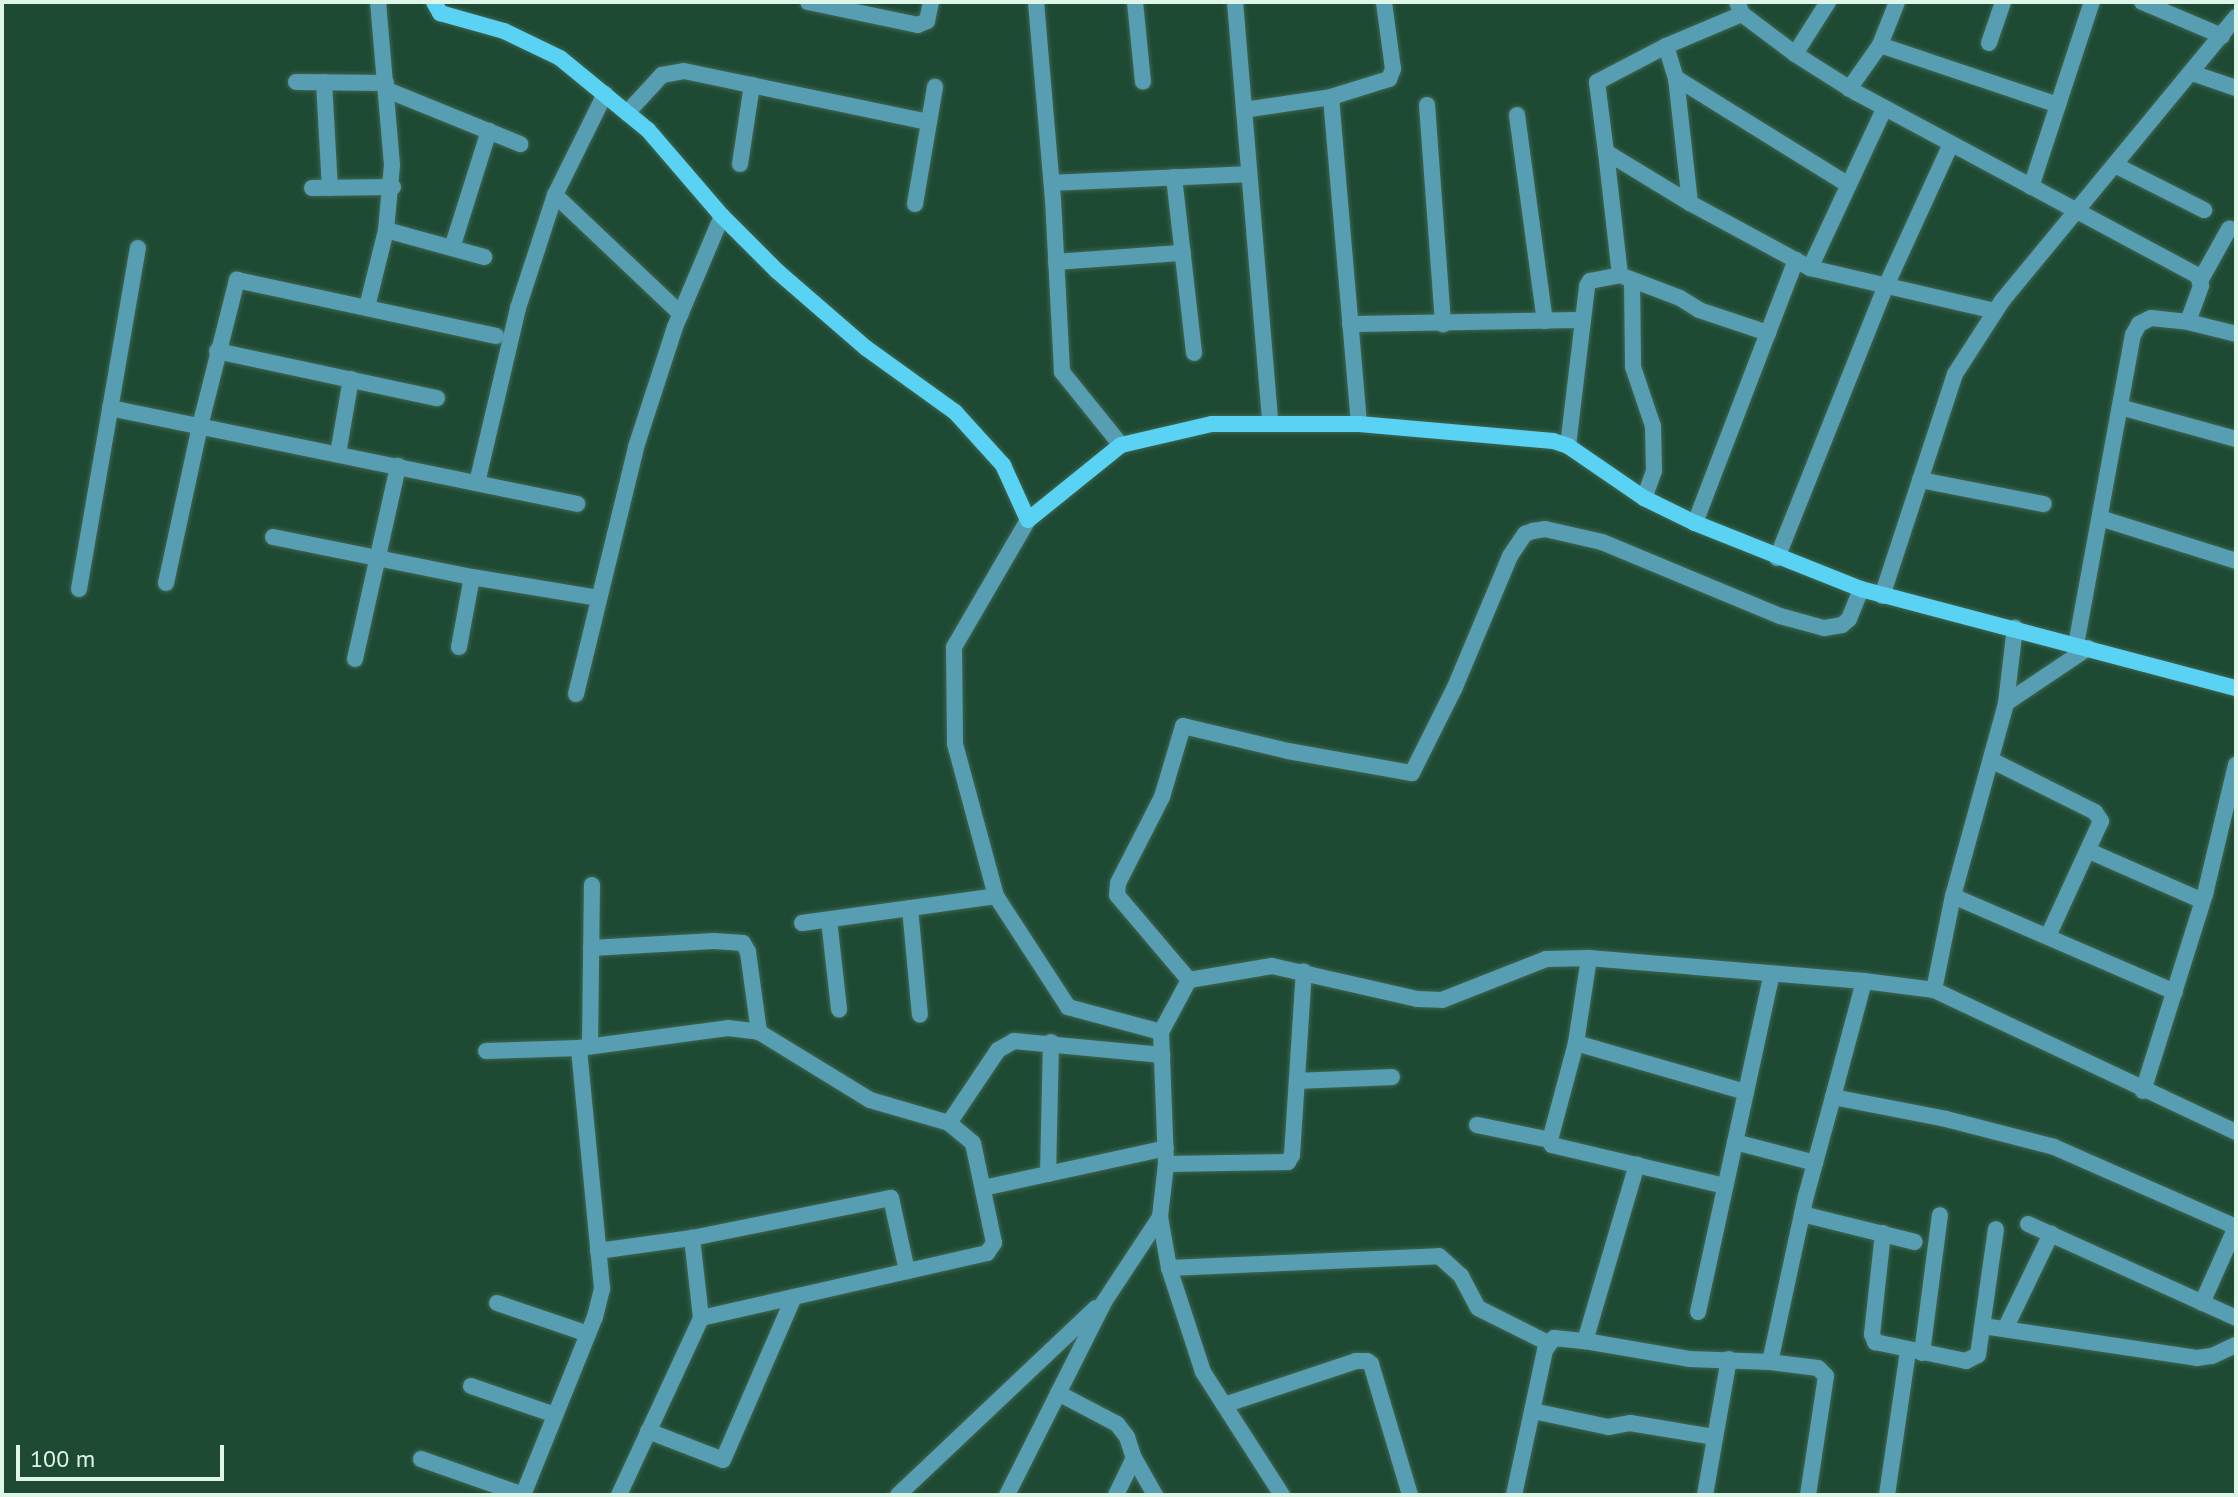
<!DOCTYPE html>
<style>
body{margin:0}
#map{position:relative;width:2238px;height:1497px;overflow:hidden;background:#1e4a34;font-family:"PT Sans",sans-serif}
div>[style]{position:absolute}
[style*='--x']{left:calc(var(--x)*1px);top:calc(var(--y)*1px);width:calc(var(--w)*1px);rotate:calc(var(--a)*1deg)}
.roads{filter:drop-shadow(0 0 2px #3d6651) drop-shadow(0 0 2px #3d6651)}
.minor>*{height:16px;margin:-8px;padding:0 8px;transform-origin:8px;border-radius:8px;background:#579eb3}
.tertiary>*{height:16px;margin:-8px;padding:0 8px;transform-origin:8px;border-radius:8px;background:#579eb3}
.secondary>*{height:16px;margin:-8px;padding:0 8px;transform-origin:8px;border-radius:8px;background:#59d2f4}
span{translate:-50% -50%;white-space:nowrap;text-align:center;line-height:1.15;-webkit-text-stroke:8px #1e4a34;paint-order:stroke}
.frame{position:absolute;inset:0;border:4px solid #def6e8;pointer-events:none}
.scale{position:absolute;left:16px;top:1445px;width:208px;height:36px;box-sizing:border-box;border:4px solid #def6e8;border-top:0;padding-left:10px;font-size:24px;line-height:28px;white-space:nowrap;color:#def6e8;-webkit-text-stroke:6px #1e4a34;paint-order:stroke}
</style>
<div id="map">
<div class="roads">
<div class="minor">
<div style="--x:808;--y:2;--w:112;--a:11.8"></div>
<div style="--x:918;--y:25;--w:10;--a:-24"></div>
<div style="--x:927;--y:21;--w:19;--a:-78"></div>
<div style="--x:1036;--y:2;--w:198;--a:85.1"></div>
<div style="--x:1053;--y:199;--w:173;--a:87"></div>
<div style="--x:1062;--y:372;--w:94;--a:51.1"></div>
<div style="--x:1135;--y:2;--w:80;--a:84.3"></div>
<div style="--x:1235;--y:2;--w:421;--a:85.2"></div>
<div style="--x:1737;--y:2;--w:13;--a:67"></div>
<div style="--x:1742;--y:14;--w:66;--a:37"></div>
<div style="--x:1795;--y:54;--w:73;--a:32.2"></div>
<div style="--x:1857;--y:93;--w:387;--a:28.2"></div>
<div style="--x:2198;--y:276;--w:10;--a:73"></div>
<div style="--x:2201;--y:286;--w:38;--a:110"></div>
<div style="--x:2142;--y:2;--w:87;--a:23"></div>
<div style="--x:1742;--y:14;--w:82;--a:157.2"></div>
<div style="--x:1666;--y:46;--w:78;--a:152.4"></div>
<div style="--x:1597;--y:82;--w:71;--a:82.7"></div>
<div style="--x:1606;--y:152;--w:98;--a:31.3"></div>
<div style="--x:1690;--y:203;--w:136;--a:28.4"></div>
<div style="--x:1810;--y:268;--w:190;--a:13.1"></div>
<div style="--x:1989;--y:43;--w:43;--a:-71.1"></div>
<div style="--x:1880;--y:45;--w:188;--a:18.6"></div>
<div style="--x:1666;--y:46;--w:34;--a:73"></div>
<div style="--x:1676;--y:78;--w:201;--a:31.8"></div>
<div style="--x:1795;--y:54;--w:62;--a:-57.6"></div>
<div style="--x:2192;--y:73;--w:46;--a:18.8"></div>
<div style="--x:1676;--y:78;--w:126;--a:83.6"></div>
<div style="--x:296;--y:82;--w:90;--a:0.6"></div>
<div style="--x:324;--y:82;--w:106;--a:86.8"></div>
<div style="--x:1849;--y:89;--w:54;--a:-54.8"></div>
<div style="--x:1880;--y:45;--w:46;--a:-68.4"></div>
<div style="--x:387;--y:90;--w:144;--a:22.1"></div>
<div style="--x:1427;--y:105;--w:220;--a:85.8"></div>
<div style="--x:1244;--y:110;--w:88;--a:-8.5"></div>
<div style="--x:627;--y:113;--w:52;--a:-47.4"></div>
<div style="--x:662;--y:75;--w:22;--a:-10"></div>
<div style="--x:684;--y:71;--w:250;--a:11.8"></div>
<div style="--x:1517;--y:115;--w:208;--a:82.3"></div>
<div style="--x:740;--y:164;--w:80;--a:-81.4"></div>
<div style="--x:2115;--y:165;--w:100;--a:26.8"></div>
<div style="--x:1174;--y:177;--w:177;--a:83.5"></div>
<div style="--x:1052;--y:183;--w:197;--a:-2.6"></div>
<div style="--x:2031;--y:187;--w:195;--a:-71.8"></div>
<div style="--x:312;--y:188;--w:81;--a:-0.7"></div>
<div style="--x:555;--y:195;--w:173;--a:43.4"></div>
<div style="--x:915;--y:204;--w:119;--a:-80.3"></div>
<div style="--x:386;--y:230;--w:102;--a:15.4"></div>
<div style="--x:452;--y:248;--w:123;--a:-72.5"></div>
<div style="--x:1056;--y:262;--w:127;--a:-4.1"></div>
<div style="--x:1810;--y:268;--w:175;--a:-65"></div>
<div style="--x:1625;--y:277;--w:59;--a:20.9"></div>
<div style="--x:1680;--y:298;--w:22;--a:32"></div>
<div style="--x:1699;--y:310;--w:73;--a:18.4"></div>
<div style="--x:1632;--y:280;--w:87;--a:89.3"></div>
<div style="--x:1633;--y:367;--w:62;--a:71.3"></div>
<div style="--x:1653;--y:426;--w:45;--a:88.7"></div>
<div style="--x:1654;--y:471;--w:29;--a:110"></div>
<div style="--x:2200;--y:281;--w:60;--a:-60.9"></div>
<div style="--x:367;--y:307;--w:79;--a:-76.1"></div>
<div style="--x:386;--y:230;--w:65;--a:-84.7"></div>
<div style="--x:392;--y:165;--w:164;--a:-94.9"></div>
<div style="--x:1350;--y:324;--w:233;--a:-1"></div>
<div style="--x:217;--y:351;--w:225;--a:12.1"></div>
<div style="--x:2120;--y:407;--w:120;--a:15.4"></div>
<div style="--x:110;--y:408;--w:477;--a:11.6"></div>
<div style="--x:1359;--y:424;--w:328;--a:-94.9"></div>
<div style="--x:1331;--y:97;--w:61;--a:-17.2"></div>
<div style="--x:1389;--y:79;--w:11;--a:-68"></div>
<div style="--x:1393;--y:69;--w:68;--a:-97.7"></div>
<div style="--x:1568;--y:446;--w:161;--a:-83.2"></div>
<div style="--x:1587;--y:286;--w:6;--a:-59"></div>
<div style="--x:1590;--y:281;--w:31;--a:-11"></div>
<div style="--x:1620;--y:275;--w:124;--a:-96.5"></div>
<div style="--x:338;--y:454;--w:76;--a:-80.2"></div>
<div style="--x:1920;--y:480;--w:126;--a:11"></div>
<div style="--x:477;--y:483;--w:180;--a:-76.8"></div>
<div style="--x:518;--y:308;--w:119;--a:-71.9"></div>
<div style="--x:555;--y:195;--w:113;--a:-63.7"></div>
<div style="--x:2100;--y:518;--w:143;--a:17.5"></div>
<div style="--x:1695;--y:523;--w:282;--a:-69"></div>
<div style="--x:273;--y:537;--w:203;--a:11.4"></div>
<div style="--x:472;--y:577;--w:129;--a:9.4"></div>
<div style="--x:1777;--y:558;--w:291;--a:-68.2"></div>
<div style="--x:1885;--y:288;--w:158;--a:-65.4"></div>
<div style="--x:166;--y:583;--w:161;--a:-77.8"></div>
<div style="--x:200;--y:426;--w:151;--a:-75.8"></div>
<div style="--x:237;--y:280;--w:265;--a:12.2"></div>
<div style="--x:79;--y:589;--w:346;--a:-80.2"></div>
<div style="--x:2076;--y:645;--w:315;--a:-79.6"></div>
<div style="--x:2133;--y:335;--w:13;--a:-61"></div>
<div style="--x:2139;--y:324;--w:13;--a:-27"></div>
<div style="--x:2151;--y:318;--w:37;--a:6"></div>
<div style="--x:2188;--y:322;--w:49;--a:14"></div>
<div style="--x:459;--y:647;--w:71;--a:-79.5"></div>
<div style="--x:355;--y:659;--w:198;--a:-77.4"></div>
<div style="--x:576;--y:694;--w:254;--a:-76.3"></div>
<div style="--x:636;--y:447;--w:126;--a:-72"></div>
<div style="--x:675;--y:327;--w:121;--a:-67.1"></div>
<div style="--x:2006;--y:703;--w:99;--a:-33.9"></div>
<div style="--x:1991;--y:760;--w:116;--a:26.6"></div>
<div style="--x:2095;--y:812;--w:11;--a:56"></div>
<div style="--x:2101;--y:821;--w:127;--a:114.7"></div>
<div style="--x:2089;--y:851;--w:124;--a:23.7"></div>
<div style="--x:1953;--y:896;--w:242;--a:23.4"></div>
<div style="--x:910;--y:908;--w:107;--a:84.7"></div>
<div style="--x:829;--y:920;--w:90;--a:83.6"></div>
<div style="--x:802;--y:923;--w:196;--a:-7.9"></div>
<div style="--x:591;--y:948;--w:123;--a:-3.3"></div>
<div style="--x:714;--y:941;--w:29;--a:4"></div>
<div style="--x:743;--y:943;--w:10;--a:61"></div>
<div style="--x:748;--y:952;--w:81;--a:82.2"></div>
<div style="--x:1189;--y:980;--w:111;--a:-130.3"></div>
<div style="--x:1117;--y:895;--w:12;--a:-85"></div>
<div style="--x:1118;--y:883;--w:97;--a:-62.9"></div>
<div style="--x:1162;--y:797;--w:74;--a:-73.5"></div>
<div style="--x:1183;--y:726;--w:108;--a:13.4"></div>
<div style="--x:1288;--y:751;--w:126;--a:10.1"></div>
<div style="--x:1412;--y:773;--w:96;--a:-63.4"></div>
<div style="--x:1455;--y:687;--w:142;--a:-67.2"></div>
<div style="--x:1510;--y:556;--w:27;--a:-56"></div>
<div style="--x:1525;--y:534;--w:9;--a:-21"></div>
<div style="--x:1533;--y:531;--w:12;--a:-9"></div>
<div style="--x:1545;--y:529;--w:58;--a:12.8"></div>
<div style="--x:1602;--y:542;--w:193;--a:22.6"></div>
<div style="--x:1780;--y:616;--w:46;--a:15.3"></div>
<div style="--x:1824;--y:628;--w:18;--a:-9"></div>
<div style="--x:1842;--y:625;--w:9;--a:-41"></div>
<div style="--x:1849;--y:619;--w:32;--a:-68"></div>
<div style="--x:1934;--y:990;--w:96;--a:-78.6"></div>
<div style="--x:1953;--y:896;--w:200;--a:-74.6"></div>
<div style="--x:2006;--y:703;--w:76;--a:-83.2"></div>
<div style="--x:1161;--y:1032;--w:59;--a:-61.7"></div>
<div style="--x:1189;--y:980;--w:84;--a:-9.6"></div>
<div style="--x:1272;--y:966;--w:149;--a:12.8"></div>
<div style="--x:1417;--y:999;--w:25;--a:2"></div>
<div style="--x:1442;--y:1000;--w:112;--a:-21.5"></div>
<div style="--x:1546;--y:959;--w:43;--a:-1.3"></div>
<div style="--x:1589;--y:958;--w:276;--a:4.8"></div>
<div style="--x:1864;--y:981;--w:71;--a:7.3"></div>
<div style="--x:1934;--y:990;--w:334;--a:25.2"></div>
<div style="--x:1576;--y:1043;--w:86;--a:-81.3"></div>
<div style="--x:590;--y:1046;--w:161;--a:-89.3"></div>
<div style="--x:486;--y:1051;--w:93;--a:-1.8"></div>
<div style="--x:579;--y:1048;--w:150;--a:-7.6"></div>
<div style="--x:728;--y:1028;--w:31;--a:7"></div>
<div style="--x:759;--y:1032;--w:130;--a:31.5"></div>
<div style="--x:870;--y:1100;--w:82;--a:16.2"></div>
<div style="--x:949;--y:1123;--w:31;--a:40"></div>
<div style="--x:973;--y:1143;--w:102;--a:78.1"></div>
<div style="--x:994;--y:1243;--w:12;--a:125"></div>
<div style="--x:987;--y:1253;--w:293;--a:167.2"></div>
<div style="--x:1297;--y:1081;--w:95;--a:-2.4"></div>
<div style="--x:2143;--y:1091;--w:207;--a:-72.5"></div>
<div style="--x:2205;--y:894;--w:133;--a:-76.5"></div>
<div style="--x:1833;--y:1097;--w:120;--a:-75"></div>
<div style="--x:949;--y:1123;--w:88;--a:-56.1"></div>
<div style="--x:998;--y:1050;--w:18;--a:-29"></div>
<div style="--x:1014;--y:1041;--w:149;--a:5.4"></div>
<div style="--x:1477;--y:1125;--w:75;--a:11.6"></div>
<div style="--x:1735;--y:1142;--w:83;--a:14.7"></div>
<div style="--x:1166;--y:1164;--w:122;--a:-0.9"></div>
<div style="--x:1288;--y:1162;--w:8;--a:-60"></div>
<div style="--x:1292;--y:1155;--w:184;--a:-86.3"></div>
<div style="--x:1048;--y:1174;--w:132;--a:-88.7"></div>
<div style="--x:1725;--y:1186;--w:178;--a:-166.7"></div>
<div style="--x:1552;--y:1145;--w:5;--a:-112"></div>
<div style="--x:1550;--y:1140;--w:100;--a:-75"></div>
<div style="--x:1576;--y:1043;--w:177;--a:16.1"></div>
<div style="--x:983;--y:1188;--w:187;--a:-12.3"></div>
<div style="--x:1802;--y:1214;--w:116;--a:13.9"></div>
<div style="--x:2028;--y:1224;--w:228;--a:24.3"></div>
<div style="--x:1883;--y:1233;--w:102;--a:96.2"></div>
<div style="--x:1872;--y:1334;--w:9;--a:69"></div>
<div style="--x:1875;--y:1342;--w:93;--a:11.8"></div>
<div style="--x:1966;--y:1361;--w:13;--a:-27"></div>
<div style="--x:1978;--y:1355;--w:127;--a:-81.9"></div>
<div style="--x:598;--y:1251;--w:95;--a:-7.9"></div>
<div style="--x:692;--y:1238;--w:203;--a:-11.4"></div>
<div style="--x:891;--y:1198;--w:75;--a:77.6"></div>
<div style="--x:1169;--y:1268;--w:270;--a:-2.5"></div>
<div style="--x:1439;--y:1256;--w:30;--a:42"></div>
<div style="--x:1461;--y:1276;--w:36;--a:62"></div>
<div style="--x:1478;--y:1308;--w:78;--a:26.6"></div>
<div style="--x:497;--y:1303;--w:96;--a:18.8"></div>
<div style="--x:2202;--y:1303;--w:83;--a:-65.9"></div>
<div style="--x:1698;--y:1312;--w:346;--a:-77.7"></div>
<div style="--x:1983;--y:1326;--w:216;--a:8.5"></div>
<div style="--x:2197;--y:1358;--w:15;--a:-8"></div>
<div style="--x:2212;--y:1356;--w:26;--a:-25"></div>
<div style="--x:2005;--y:1329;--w:106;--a:-64.2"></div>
<div style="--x:1585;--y:1341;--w:107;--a:9.7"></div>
<div style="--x:1690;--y:1359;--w:80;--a:2.1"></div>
<div style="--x:1922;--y:1353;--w:139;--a:-82.6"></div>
<div style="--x:471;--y:1386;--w:89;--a:19"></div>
<div style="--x:1058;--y:1393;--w:67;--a:27.7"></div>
<div style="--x:1117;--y:1424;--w:16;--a:52"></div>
<div style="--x:1127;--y:1437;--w:22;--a:72"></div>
<div style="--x:1134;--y:1458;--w:43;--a:60.4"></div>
<div style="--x:1224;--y:1405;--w:139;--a:-18.4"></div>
<div style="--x:1356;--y:1361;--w:11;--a:0"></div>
<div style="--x:1367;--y:1361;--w:5;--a:37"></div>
<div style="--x:1371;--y:1364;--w:137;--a:73.4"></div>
<div style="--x:1533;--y:1411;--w:77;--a:12"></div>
<div style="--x:1608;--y:1427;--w:22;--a:-10"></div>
<div style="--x:1630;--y:1423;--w:86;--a:9.4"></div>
<div style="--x:648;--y:1431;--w:80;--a:21.1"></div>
<div style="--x:723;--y:1460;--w:178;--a:-66.5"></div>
<div style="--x:421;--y:1459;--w:108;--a:19.4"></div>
<div style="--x:523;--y:1495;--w:192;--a:-68"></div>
<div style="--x:595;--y:1317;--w:30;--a:-76"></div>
<div style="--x:602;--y:1288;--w:241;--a:-95.5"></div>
<div style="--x:619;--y:1495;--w:195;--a:-65.1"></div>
<div style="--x:701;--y:1318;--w:81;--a:-96.4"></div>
<div style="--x:898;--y:1495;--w:272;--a:-43.4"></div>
<div style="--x:1007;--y:1495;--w:216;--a:-63.3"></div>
<div style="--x:1104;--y:1302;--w:102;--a:-56.6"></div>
<div style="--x:1116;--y:1495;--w:41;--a:-64.1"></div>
<div style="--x:1514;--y:1495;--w:148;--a:-77.9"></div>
<div style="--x:1545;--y:1350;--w:15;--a:-53"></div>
<div style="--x:1554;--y:1338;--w:31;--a:6"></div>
<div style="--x:1585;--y:1341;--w:184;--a:-73.6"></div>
<div style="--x:1705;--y:1495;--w:138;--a:-80"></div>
<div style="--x:1808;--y:1495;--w:120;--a:-81.4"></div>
<div style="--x:1826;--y:1376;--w:11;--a:-135"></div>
<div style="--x:1818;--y:1368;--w:48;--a:-172.9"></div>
<div style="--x:1770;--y:1362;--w:170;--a:-77.8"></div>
<div style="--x:1806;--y:1196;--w:103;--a:-74.7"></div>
<div style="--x:1833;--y:1097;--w:115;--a:11"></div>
<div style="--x:1946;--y:1119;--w:112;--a:14.5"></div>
<div style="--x:2054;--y:1147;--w:199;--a:23.7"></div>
<div style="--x:1887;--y:1495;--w:146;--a:-81.7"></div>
</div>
<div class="tertiary">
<div style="--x:1028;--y:520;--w:147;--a:120.2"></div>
<div style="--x:954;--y:647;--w:97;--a:89.4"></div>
<div style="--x:955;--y:744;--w:157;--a:74.9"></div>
<div style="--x:996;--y:896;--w:132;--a:57"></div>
<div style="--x:1068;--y:1007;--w:96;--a:15"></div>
<div style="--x:1161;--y:1032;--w:132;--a:87.8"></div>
<div style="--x:1166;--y:1164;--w:53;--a:96.5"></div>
<div style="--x:1160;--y:1217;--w:52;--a:80"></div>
<div style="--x:1169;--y:1268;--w:109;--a:71.9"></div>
<div style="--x:1203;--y:1372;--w:146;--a:57.3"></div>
<div style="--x:1882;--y:596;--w:234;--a:-71.8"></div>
<div style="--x:1955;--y:374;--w:87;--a:-57.2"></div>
<div style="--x:2002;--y:301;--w:368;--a:-50.5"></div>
</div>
<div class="secondary">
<div style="--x:434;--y:2;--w:13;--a:61"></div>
<div style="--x:440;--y:13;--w:66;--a:15.7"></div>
<div style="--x:504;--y:31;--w:62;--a:25.7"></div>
<div style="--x:560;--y:58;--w:114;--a:39.3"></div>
<div style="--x:648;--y:130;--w:113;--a:49.3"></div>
<div style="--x:722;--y:216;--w:78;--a:45"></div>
<div style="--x:777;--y:271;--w:118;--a:40.9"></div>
<div style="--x:866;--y:348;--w:110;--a:35.7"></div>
<div style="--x:955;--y:412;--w:72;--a:47.8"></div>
<div style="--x:1003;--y:465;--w:60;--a:65.6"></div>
<div style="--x:1028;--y:520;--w:119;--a:-38.9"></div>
<div style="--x:1121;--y:445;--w:93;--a:-13"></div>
<div style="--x:1212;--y:424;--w:147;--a:0"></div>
<div style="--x:1359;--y:424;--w:195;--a:5"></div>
<div style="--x:1553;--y:441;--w:16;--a:18"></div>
<div style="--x:1568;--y:446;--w:92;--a:34.4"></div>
<div style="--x:1644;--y:498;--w:57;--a:26.1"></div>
<div style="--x:1695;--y:523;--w:179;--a:21.7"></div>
<div style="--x:1861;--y:589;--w:388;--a:14.8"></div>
</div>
</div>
<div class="frame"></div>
<div class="scale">100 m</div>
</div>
